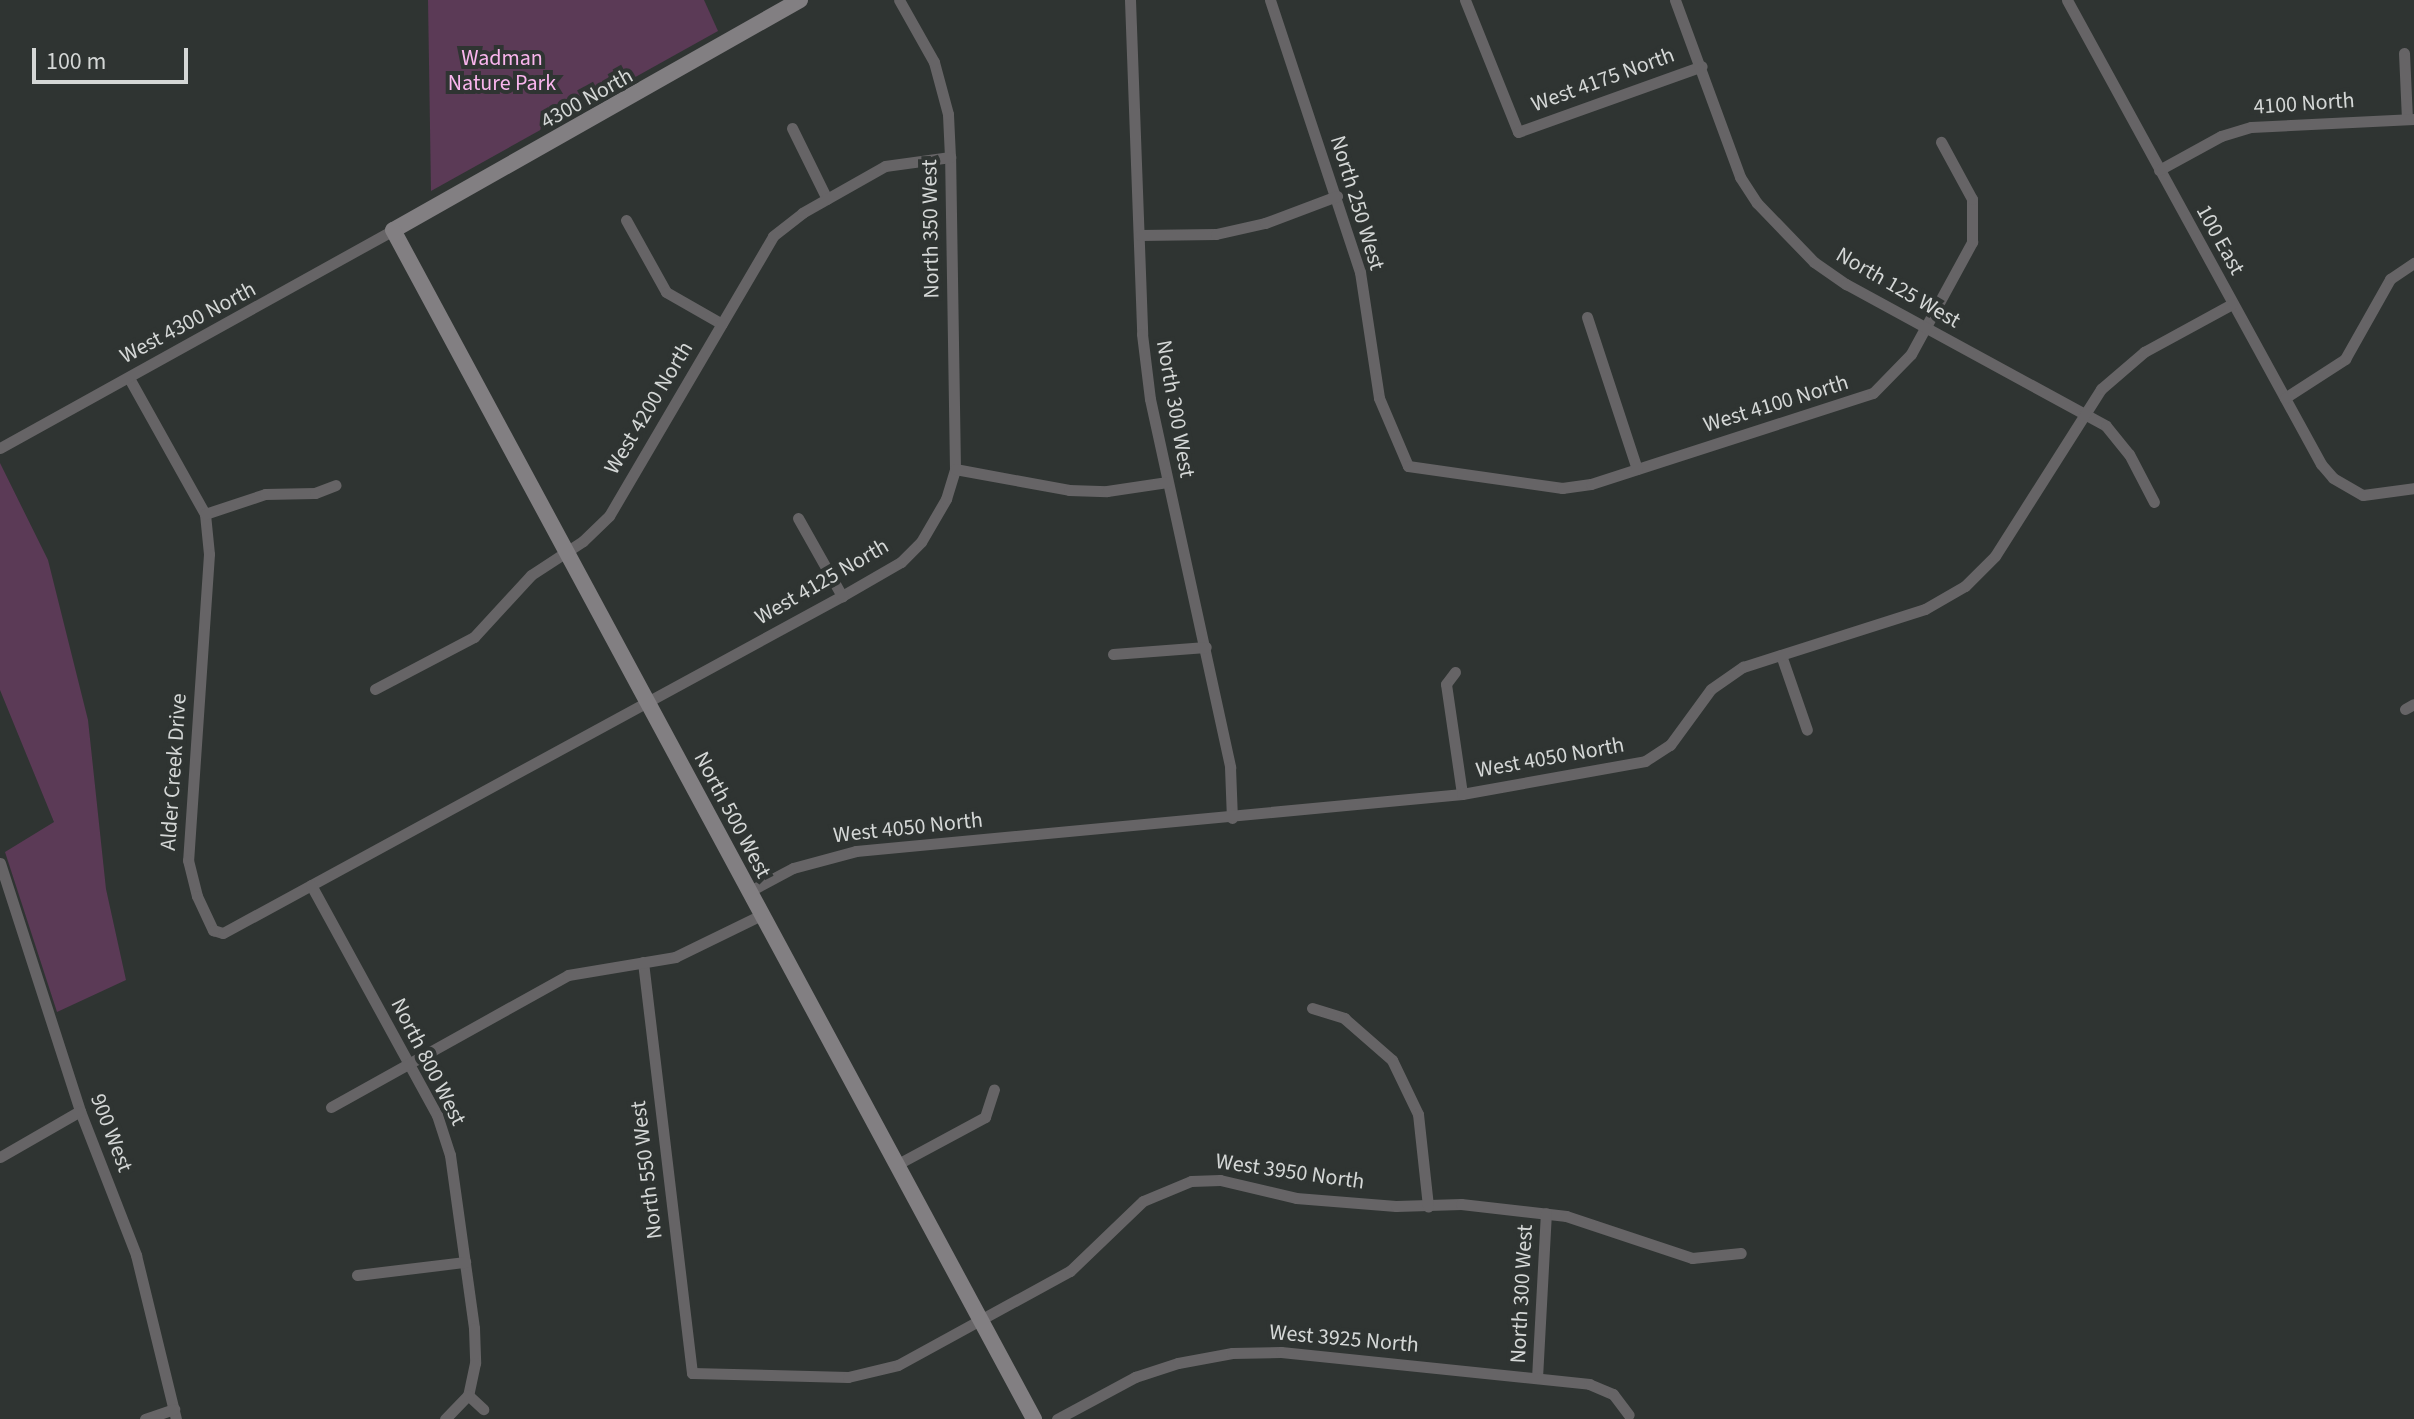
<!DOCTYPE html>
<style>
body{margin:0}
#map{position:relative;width:2414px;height:1419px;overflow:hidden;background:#2f3432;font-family:"Source Sans 3",sans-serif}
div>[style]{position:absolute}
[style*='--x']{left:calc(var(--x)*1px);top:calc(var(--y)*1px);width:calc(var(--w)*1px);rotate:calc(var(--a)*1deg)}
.green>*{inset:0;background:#5b3a56}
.street>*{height:11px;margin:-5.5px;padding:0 5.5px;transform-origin:5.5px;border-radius:5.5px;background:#666466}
.secondary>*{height:16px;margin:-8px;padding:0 8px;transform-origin:8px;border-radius:8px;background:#827f82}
span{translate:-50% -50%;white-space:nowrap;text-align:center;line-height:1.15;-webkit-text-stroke:8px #2f3432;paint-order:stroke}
.park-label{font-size:22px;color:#f9b5ed}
.street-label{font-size:22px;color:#d4d7d6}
.scale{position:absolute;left:32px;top:48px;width:156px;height:36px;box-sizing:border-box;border:4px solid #d4d7d6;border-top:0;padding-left:10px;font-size:24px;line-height:28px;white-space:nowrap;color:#d4d7d6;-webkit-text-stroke:6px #2f3432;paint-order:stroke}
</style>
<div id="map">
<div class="green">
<div style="clip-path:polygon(428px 0,704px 0,718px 31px,431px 191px)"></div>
<div style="clip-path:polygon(0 463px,48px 560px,88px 720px,106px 889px,126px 980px,57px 1012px,5px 852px,54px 822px,0 690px)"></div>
</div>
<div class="street">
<div style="--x:1130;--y:0;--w:334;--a:87.9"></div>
<div style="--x:1142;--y:334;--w:65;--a:83"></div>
<div style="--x:1150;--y:399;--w:377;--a:77.7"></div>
<div style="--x:1230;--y:767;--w:51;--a:87.8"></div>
<div style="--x:1270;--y:0;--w:287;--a:71.7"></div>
<div style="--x:1360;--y:272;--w:127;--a:81.4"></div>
<div style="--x:1379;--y:398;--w:74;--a:66.9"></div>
<div style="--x:1408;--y:466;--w:156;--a:8.1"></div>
<div style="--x:1562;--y:488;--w:29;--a:-8"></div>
<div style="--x:1591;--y:484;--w:296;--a:-17.9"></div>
<div style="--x:1873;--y:393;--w:54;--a:-45.7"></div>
<div style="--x:1911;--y:354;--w:128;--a:-61.4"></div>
<div style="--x:1972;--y:242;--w:43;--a:-90"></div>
<div style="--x:1972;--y:199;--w:65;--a:-118.5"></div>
<div style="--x:1465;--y:0;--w:142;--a:68.1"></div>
<div style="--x:1518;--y:132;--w:195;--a:-19.7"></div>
<div style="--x:1675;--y:0;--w:189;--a:69.8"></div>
<div style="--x:1740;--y:177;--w:31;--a:57"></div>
<div style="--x:1757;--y:203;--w:82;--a:46"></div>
<div style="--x:1814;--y:262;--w:39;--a:35"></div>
<div style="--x:1846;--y:284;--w:296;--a:28.6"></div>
<div style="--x:2106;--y:426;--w:36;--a:51"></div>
<div style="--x:2129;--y:454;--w:54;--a:62.5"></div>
<div style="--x:2067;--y:0;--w:529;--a:61.3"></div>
<div style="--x:2321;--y:464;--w:18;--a:49"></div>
<div style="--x:2333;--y:478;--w:34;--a:30"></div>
<div style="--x:2363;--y:495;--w:51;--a:-7.8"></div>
<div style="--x:2404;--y:53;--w:66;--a:87.4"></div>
<div style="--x:792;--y:128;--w:79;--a:63.8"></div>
<div style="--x:2159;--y:170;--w:71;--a:-28.7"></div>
<div style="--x:2221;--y:136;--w:31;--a:-17"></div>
<div style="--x:2251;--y:127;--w:163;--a:-2.8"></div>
<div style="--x:626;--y:220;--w:82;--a:60.9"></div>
<div style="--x:666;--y:292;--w:64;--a:29.7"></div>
<div style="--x:1140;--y:235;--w:76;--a:-0.8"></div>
<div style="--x:1216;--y:234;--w:50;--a:-12.7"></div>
<div style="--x:1265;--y:223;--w:77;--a:-20.6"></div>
<div style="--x:1587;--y:317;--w:160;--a:71.8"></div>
<div style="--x:129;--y:378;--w:156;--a:60.8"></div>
<div style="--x:205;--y:514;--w:40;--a:84.3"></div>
<div style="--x:209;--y:554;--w:307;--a:93.9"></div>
<div style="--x:188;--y:860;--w:37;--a:76"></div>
<div style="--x:197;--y:896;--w:38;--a:65"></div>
<div style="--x:213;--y:930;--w:10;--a:17"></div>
<div style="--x:223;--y:933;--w:705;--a:-28.57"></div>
<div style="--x:842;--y:596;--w:68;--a:-30"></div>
<div style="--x:901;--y:562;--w:28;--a:-45"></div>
<div style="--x:921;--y:542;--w:50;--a:-59.8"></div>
<div style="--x:946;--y:499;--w:31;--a:-73"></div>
<div style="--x:955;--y:469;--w:312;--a:-90.9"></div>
<div style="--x:950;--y:157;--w:43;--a:-92.7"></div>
<div style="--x:948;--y:114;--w:54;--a:-105.1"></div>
<div style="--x:934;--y:62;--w:71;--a:-119.4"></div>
<div style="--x:2285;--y:398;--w:72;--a:-33"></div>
<div style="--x:2345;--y:359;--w:92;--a:-60.6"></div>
<div style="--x:2390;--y:279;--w:29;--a:-34"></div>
<div style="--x:0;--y:448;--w:449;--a:-29"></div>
<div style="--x:955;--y:469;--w:116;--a:10.4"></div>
<div style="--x:1069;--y:490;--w:38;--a:2"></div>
<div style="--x:1107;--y:491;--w:61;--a:-8.5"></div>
<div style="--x:205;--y:514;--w:63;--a:-18.4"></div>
<div style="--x:265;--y:494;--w:50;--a:-1.1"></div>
<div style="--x:315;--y:493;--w:22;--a:-21"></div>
<div style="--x:798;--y:518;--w:90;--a:60.6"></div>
<div style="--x:1113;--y:654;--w:93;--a:-4.3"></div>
<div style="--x:1781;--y:655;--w:79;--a:70.9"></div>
<div style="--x:1455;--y:672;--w:15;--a:127"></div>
<div style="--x:1446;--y:684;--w:111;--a:81.7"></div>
<div style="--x:375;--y:689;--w:112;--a:-27.7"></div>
<div style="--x:474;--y:637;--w:84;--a:-47.4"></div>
<div style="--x:531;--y:575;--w:62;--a:-33.2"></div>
<div style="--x:583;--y:541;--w:36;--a:-44"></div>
<div style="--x:609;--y:516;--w:324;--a:-59.6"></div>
<div style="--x:773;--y:236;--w:37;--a:-38"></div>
<div style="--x:802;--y:213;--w:95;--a:-29.5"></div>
<div style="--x:885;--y:166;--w:66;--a:-7.9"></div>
<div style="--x:2405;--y:709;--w:10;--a:-29"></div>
<div style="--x:0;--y:863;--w:261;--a:72.1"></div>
<div style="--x:80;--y:1111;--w:155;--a:68.7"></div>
<div style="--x:136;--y:1255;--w:169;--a:76.3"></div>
<div style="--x:311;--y:885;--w:262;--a:61.3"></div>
<div style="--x:437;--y:1115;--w:42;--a:72"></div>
<div style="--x:450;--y:1155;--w:175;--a:82.1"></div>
<div style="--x:474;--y:1328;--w:35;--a:88"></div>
<div style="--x:475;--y:1363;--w:33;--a:102"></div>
<div style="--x:468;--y:1395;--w:21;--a:43"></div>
<div style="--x:748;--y:892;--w:51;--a:-28.1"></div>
<div style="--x:793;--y:868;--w:65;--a:-15.1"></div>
<div style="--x:856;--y:851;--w:609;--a:-5.37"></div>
<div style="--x:1462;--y:794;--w:186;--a:-10.2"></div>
<div style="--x:1645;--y:761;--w:30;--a:-33"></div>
<div style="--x:1670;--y:745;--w:69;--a:-53.8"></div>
<div style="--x:1711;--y:689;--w:39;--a:-35"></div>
<div style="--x:1743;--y:667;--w:191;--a:-17.7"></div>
<div style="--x:1925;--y:609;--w:46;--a:-29.9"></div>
<div style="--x:1965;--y:586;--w:42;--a:-45"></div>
<div style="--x:1995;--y:556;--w:198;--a:-57.6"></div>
<div style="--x:2101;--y:389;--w:57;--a:-40.7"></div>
<div style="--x:2144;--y:352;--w:100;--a:-28.6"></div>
<div style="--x:643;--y:962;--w:414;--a:83.2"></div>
<div style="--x:692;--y:1373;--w:156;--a:1.5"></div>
<div style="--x:848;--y:1377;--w:51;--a:-13.5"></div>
<div style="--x:898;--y:1365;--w:196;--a:-28.7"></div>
<div style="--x:1070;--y:1271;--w:101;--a:-43.8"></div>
<div style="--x:1143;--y:1201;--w:52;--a:-22.6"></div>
<div style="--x:1191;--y:1181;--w:29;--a:-2"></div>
<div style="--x:1220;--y:1180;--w:78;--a:13.3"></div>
<div style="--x:1296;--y:1198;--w:100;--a:4.6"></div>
<div style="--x:1396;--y:1206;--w:65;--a:-1.8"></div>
<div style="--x:1461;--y:1204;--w:106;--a:6.5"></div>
<div style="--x:1566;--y:1216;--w:133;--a:18.4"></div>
<div style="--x:1692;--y:1258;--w:49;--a:-5.8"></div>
<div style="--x:1312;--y:1008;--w:34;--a:17"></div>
<div style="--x:1344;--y:1018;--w:64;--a:41.2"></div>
<div style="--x:1392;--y:1060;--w:60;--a:64.3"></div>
<div style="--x:1418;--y:1114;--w:93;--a:83.8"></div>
<div style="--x:331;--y:1107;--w:271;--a:-29.1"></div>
<div style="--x:568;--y:975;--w:109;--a:-9.5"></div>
<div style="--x:675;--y:957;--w:96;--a:-26"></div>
<div style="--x:0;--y:1157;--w:92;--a:-29.9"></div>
<div style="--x:896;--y:1165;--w:101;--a:-28.3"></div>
<div style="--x:985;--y:1117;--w:29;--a:-72"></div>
<div style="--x:357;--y:1275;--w:109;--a:-6.9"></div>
<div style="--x:1537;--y:1378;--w:165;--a:-86.9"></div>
<div style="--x:145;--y:1419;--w:31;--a:-19"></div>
<div style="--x:445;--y:1419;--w:33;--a:-46"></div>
<div style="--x:1057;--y:1419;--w:89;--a:-28.3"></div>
<div style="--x:1135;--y:1377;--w:45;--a:-18"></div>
<div style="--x:1178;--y:1363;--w:55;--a:-10.5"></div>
<div style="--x:1232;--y:1353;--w:49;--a:-1.2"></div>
<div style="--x:1281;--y:1352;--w:310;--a:5.9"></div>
<div style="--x:1589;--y:1384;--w:26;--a:23"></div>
<div style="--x:1613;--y:1394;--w:26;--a:53"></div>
</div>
<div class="secondary">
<div style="--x:800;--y:0;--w:467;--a:150.5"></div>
<div style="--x:393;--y:230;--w:1351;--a:61.67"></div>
</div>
<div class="park-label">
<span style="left:502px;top:71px">Wadman<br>Nature Park</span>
</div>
<div class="street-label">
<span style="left:1603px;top:80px;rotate:-20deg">West 4175 North</span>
<span style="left:587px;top:99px;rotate:-29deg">4300 North</span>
<span style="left:2304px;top:104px;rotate:-4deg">4100 North</span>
<span style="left:1357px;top:203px;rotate:73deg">North 250 West</span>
<span style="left:931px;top:229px;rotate:-91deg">North 350 West</span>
<span style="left:2220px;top:240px;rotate:61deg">100 East</span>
<span style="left:1898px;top:288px;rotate:30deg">North 125 West</span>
<span style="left:188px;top:323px;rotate:-28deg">West 4300 North</span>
<span style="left:1776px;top:404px;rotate:-17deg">West 4100 North</span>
<span style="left:649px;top:408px;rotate:-59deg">West 4200 North</span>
<span style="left:1175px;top:409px;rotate:80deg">North 300 West</span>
<span style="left:822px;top:582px;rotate:-30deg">West 4125 North</span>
<span style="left:1550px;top:758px;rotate:-10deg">West 4050 North</span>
<span style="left:174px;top:772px;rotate:-86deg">Alder Creek Drive</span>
<span style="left:732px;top:815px;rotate:62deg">North 500 West</span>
<span style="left:908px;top:828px;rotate:-6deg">West 4050 North</span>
<span style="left:428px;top:1062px;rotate:63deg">North 800 West</span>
<span style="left:111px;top:1133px;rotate:69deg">900 West</span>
<span style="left:647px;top:1170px;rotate:-97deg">North 550 West</span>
<span style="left:1290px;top:1172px;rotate:8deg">West 3950 North</span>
<span style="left:1522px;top:1294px;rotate:-87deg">North 300 West</span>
<span style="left:1344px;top:1339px;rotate:5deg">West 3925 North</span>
</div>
<div class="scale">100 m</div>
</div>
